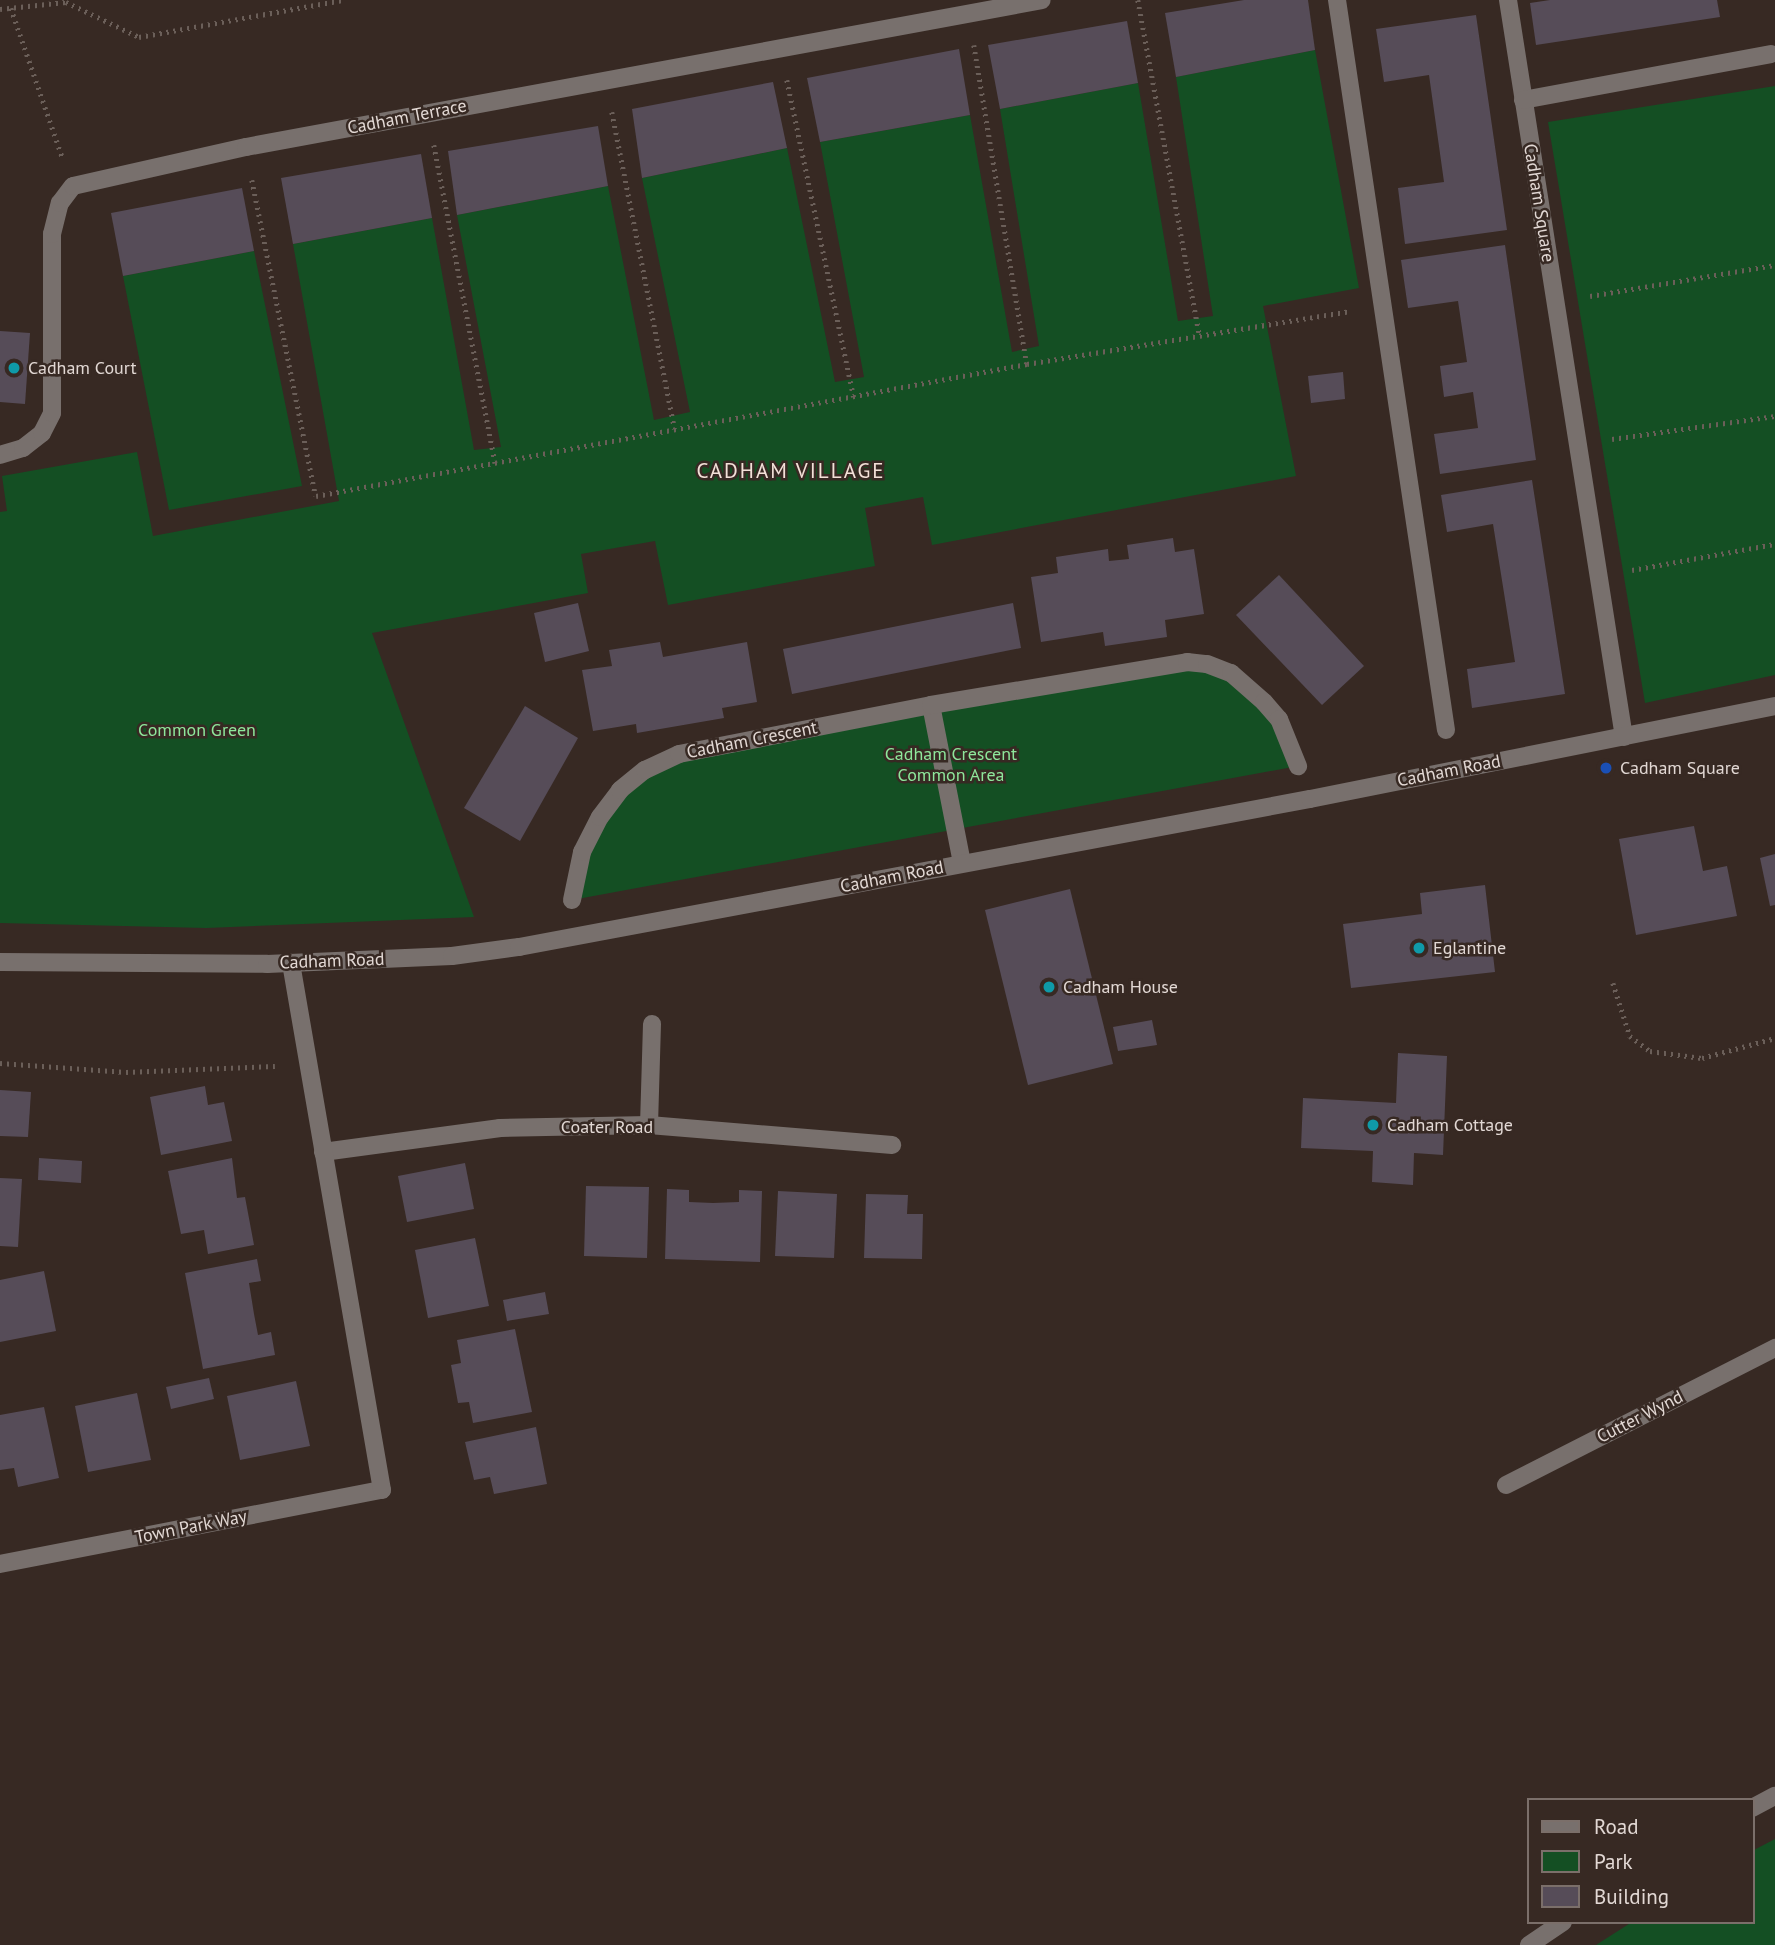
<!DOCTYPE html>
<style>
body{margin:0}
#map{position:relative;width:1775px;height:1945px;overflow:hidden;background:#372923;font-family:"PT Sans",sans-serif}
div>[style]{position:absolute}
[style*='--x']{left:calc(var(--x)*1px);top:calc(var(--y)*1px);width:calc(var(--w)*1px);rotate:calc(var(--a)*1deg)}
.green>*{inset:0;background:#144f23}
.building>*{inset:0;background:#564c58}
.path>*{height:4.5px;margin-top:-2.25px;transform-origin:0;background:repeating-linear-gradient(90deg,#6b5f59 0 2px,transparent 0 7px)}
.minor>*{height:18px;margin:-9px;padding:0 9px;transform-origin:9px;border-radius:9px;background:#78706d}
.dots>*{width:19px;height:19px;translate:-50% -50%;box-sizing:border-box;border:4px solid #372923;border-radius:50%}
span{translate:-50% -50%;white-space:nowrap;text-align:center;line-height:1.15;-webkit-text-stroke:5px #372923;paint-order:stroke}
.street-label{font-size:18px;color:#e2d8d4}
.poi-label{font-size:18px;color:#e2d8d4}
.left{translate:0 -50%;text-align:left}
.park-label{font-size:18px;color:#8ee79b}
.quarter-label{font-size:21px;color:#f3e0d8;letter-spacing:2px}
.legend{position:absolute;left:1527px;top:1798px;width:228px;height:126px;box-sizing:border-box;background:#372923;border:2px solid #7b6f6a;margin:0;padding:9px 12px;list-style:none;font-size:21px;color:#e2d8d4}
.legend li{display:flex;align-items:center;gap:14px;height:35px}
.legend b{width:35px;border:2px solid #7b6f6a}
</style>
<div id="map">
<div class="green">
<div style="clip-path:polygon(1315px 50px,1359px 288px,1263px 306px,1296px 476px,932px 545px,923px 497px,865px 508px,875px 566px,668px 605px,655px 541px,581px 554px,588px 593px,372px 633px,474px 917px,206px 928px,0 923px,0 512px,7px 511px,2px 476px,137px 452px,153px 536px,339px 501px,293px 244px,432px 218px,474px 450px,501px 447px,457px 215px,608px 186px,654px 420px,690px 412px,642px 178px,787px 148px,835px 382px,864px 377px,820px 142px,970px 115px,1012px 352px,1039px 346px,1000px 109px,1138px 83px,1178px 321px,1213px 316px,1176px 77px)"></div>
<div style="clip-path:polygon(1775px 86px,1775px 675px,1645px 703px,1548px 122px)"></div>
<div style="clip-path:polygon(254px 251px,302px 486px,169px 510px,123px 276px)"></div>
<div style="clip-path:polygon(1207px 664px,1264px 702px,1298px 766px,572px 900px,582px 852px,620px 790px,679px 754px)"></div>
<div style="clip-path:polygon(1775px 1839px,1775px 1945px,1596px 1945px,1632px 1922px,1752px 1922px,1752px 1851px)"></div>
</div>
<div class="building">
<div style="clip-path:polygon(1244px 0,1308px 0,1315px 50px,1176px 77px,1165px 13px)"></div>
<div style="clip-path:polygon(1550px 0,1717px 0,1720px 17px,1536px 45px,1530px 3px)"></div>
<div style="clip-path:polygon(1476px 15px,1507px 230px,1405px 244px,1398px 188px,1444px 182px,1429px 75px,1384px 82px,1376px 29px)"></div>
<div style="clip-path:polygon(1127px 21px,1138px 83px,1000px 109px,988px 45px)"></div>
<div style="clip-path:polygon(959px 49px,970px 115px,820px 142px,807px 78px)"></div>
<div style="clip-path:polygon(773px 82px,787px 148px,642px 178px,632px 109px)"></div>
<div style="clip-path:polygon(598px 126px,608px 186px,457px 215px,448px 151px)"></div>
<div style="clip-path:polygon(421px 154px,432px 218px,293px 244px,281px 178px)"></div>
<div style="clip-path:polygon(242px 188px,254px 251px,123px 276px,111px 213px)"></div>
<div style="clip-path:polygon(1505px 245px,1536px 460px,1440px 474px,1434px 434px,1478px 428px,1473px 392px,1444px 397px,1440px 366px,1467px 362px,1458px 301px,1408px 308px,1401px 260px)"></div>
<div style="clip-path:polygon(0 331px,30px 333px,25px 404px,0 402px)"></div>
<div style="clip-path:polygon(1343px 372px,1345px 399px,1311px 403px,1308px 376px)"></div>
<div style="clip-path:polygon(1532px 480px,1565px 694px,1472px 708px,1467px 669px,1515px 662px,1493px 524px,1447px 532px,1441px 495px)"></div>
<div style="clip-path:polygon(1173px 538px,1175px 552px,1194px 549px,1204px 614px,1165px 620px,1167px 637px,1105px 646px,1103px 632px,1041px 642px,1031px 577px,1058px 573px,1056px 557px,1108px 549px,1109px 561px,1129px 559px,1127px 545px)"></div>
<div style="clip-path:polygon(1279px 575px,1364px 666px,1322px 705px,1236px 615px)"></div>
<div style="clip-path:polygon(578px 603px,589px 651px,545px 662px,534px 613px)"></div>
<div style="clip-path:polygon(1013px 603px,1021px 648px,792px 694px,783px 649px)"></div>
<div style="clip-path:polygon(660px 642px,663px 657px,747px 642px,757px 702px,722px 708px,724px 718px,637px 733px,636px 724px,593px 731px,582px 670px,612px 666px,609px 650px)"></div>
<div style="clip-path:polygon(525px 706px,578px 738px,520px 841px,464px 808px)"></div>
<div style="clip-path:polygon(1694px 826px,1703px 871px,1727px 866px,1737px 916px,1636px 935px,1619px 839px)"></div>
<div style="clip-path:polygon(1775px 854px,1775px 905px,1770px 906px,1760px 858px)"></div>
<div style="clip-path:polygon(1485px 885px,1495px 972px,1351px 988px,1343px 924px,1422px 914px,1420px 893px)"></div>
<div style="clip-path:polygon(1070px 889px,1113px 1064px,1028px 1085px,985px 910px)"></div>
<div style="clip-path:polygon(1152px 1020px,1157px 1045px,1118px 1051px,1113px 1027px)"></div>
<div style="clip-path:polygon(1398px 1053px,1447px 1056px,1443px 1155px,1414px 1153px,1413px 1185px,1372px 1182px,1373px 1151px,1301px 1148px,1303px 1098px,1396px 1103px)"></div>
<div style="clip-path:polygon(205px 1086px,208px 1105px,224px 1102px,232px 1141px,161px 1155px,150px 1097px)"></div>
<div style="clip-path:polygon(0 1090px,31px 1092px,28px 1137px,0 1136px)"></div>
<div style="clip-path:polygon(39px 1158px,82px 1161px,81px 1183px,38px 1180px)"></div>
<div style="clip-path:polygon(232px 1158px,237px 1198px,245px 1197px,254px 1245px,208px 1254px,204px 1230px,181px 1234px,168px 1171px)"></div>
<div style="clip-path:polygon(465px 1163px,474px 1209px,407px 1222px,398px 1176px)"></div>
<div style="clip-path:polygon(0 1178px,22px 1179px,18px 1247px,0 1246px)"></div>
<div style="clip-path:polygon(586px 1186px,649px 1187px,647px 1258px,584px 1256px)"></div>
<div style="clip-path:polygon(667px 1189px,689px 1190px,689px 1202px,713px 1203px,739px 1202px,739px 1190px,762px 1191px,760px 1262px,665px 1259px)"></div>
<div style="clip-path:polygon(778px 1191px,837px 1194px,834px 1258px,775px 1256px)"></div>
<div style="clip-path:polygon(866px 1194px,908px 1195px,907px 1214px,923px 1214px,922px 1259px,864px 1258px)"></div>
<div style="clip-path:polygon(475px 1238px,489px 1306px,428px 1318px,415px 1250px)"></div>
<div style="clip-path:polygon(257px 1259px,261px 1281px,249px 1283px,254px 1314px,258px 1335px,271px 1332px,275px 1355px,203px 1369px,185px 1273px)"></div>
<div style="clip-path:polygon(44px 1271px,56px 1331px,0 1342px,0 1280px)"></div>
<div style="clip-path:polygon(545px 1292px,549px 1314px,507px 1321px,503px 1300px)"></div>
<div style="clip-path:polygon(515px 1329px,532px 1412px,473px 1423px,469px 1402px,458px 1403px,451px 1365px,461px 1363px,457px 1340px)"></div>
<div style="clip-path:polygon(209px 1378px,214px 1399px,171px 1409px,166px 1387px)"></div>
<div style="clip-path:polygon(296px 1381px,310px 1446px,240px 1460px,227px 1396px)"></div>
<div style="clip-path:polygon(137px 1393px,151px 1460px,88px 1472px,75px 1406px)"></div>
<div style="clip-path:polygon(44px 1407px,59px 1478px,18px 1487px,14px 1468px,0 1470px,0 1415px)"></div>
<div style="clip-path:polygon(536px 1427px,547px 1484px,494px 1494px,490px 1477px,474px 1480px,465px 1442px)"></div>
</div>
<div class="path">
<div style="--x:1138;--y:0;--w:340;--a:79.6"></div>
<div style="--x:11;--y:8;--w:157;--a:71"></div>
<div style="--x:0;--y:9;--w:66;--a:-6.1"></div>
<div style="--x:66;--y:2;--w:81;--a:25.6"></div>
<div style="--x:139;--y:37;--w:207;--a:-10.3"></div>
<div style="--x:974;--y:45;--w:323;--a:80.6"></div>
<div style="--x:787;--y:80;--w:324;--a:78.1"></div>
<div style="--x:612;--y:112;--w:323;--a:78.8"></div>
<div style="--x:434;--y:145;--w:324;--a:79.1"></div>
<div style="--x:252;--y:180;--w:322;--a:78.6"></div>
<div style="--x:316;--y:496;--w:723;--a:-10.52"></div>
<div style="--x:1027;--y:364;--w:328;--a:-9.3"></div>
<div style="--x:1590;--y:296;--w:188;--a:-9.5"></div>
<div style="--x:1612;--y:439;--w:165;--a:-8"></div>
<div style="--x:1632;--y:570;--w:145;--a:-10.3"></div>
<div style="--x:1613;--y:983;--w:56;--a:72.2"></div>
<div style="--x:1630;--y:1036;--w:25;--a:37"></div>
<div style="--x:1650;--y:1051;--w:52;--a:7.7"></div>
<div style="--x:1702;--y:1058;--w:76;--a:-15.3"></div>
<div style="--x:0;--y:1063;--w:126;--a:4.1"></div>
<div style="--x:126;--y:1072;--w:149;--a:-2.3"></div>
</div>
<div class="minor">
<div style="--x:1337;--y:0;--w:738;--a:81.51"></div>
<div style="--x:1508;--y:0;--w:746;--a:81.06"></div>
<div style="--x:1523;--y:100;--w:252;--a:-10.5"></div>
<div style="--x:0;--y:455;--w:24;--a:-17"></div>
<div style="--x:23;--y:448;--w:24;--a:-38"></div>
<div style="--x:42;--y:433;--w:22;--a:-63"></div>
<div style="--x:52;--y:413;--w:179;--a:-90"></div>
<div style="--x:52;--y:234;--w:32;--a:-76"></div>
<div style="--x:60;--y:203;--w:21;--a:-53"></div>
<div style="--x:73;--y:186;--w:177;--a:-12.7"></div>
<div style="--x:246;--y:147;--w:809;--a:-10.46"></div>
<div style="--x:931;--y:705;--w:161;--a:78.9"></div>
<div style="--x:572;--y:900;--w:49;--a:-78.2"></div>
<div style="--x:582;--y:852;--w:39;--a:-63"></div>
<div style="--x:600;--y:817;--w:34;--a:-53"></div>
<div style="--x:620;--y:790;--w:32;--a:-39"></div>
<div style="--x:645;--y:770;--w:38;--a:-25"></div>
<div style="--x:679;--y:754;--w:257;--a:-11"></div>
<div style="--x:931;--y:705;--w:260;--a:-9.5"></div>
<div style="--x:1187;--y:662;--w:20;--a:6"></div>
<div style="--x:1207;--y:664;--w:26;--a:21"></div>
<div style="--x:1231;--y:673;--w:44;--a:41.3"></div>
<div style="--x:1264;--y:702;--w:23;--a:49"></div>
<div style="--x:1279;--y:719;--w:51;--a:68"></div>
<div style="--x:0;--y:962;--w:267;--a:0.4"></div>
<div style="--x:267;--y:964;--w:185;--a:-2.5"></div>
<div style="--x:452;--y:956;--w:68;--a:-7.7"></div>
<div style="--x:519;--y:947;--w:805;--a:-10.6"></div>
<div style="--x:1310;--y:799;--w:474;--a:-11.3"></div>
<div style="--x:649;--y:1125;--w:101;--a:-88.3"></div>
<div style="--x:323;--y:1152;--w:179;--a:-7.7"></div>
<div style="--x:500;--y:1128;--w:149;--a:-1.2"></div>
<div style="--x:649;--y:1125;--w:244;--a:4.7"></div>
<div style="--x:1506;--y:1485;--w:302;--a:-27"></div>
<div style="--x:0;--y:1564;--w:389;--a:-11"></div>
<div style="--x:382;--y:1490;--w:535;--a:-99.8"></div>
<div style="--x:1752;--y:1808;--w:26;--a:-28"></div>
<div style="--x:1529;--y:1945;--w:41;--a:-34.1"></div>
</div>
<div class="dots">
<div style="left:14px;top:368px;background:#0f9aa8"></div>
<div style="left:1606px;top:768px;background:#1a4fb4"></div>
<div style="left:1419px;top:948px;background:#0f9aa8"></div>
<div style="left:1049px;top:987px;background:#0f9aa8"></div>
<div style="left:1373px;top:1125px;background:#0f9aa8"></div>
</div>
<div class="street-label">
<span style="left:407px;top:117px;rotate:-11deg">Cadham Terrace</span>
<span style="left:1539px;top:203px;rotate:81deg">Cadham Square</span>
<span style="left:752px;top:740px;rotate:-11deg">Cadham Crescent</span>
<span style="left:1449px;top:771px;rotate:-11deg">Cadham Road</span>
<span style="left:892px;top:877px;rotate:-11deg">Cadham Road</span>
<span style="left:332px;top:961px;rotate:-2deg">Cadham Road</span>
<span style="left:607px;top:1127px">Coater Road</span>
<span style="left:1640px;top:1417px;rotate:-27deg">Cutter Wynd</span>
<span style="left:191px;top:1527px;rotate:-11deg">Town Park Way</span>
</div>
<div class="poi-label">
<span class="left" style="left:28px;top:368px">Cadham Court</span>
<span class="left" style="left:1620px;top:768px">Cadham Square</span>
<span class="left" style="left:1433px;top:948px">Eglantine</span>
<span class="left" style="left:1063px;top:987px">Cadham House</span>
<span class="left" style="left:1387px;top:1125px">Cadham Cottage</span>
</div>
<div class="park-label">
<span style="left:197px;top:730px">Common Green</span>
<span style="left:951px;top:765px">Cadham Crescent<br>Common Area</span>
</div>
<div class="quarter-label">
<span style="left:791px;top:471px">CADHAM VILLAGE</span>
</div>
<ul class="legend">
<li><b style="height:9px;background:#78706d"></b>Road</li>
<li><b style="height:19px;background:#144f23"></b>Park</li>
<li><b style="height:19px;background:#564c58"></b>Building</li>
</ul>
</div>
